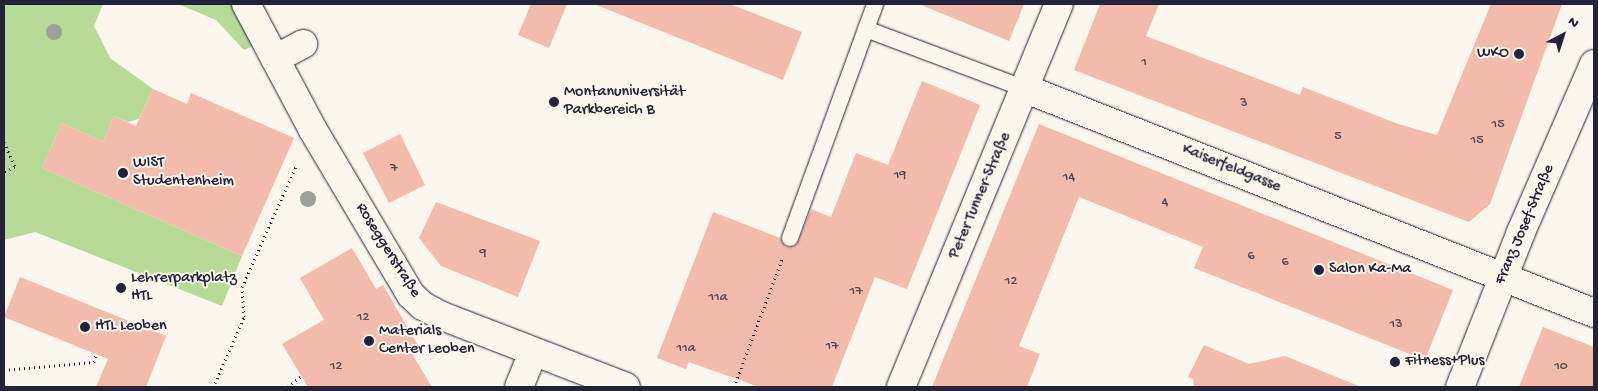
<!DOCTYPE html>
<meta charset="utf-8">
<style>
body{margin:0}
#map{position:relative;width:1598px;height:391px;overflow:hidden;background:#fbf7ec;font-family:"Gochi Hand",sans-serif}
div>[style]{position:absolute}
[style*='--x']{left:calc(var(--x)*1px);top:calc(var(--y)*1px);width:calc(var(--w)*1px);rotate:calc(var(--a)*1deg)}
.green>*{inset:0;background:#b6db97}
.building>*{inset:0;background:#f3bba9}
.path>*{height:3px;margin-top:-1.5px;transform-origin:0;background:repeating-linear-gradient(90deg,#22223b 0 1px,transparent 0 5px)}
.roads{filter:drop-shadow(0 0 1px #22223b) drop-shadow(0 0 1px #22223b)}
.lane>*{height:16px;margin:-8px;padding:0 8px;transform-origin:8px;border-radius:8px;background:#fbf7ec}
.street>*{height:28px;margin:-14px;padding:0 14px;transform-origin:14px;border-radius:14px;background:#fbf7ec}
.trees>*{width:16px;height:16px;margin:-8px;border-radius:50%;background:#9ca19a}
.dots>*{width:14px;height:14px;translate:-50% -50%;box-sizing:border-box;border:2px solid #fbf7ec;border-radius:50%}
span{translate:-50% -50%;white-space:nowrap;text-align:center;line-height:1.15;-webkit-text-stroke:4px #fbf7ec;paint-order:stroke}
.number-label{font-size:14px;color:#564856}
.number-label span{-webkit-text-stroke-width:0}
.poi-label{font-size:16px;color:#22223b}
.right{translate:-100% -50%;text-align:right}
.left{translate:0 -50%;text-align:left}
.street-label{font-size:16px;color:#22223b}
.frame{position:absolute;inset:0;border:5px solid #22223b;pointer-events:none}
.north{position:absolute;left:1538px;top:10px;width:50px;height:50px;-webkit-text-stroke:4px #fbf7ec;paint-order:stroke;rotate:40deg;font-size:14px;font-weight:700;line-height:20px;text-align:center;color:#22223b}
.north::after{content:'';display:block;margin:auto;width:18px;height:22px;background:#22223b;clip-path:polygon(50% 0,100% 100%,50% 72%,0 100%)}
</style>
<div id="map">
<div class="green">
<div style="clip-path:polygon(4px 4px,103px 4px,94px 26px,110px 58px,153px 89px,139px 119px,128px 122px,114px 116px,103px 142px,62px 123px,42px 168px,242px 256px,222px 306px,35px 232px,4px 240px)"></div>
<div style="clip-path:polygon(178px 4px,246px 4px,265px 40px,244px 50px,216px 20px)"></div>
</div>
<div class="building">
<div style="clip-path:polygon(531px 4px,567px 4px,549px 48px,518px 35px)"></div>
<div style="clip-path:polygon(594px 4px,730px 4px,802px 32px,783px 80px)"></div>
<div style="clip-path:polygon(919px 4px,1024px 4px,1009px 41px)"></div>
<div style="clip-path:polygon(1100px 4px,1159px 4px,1146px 36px,1300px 95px,1303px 87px,1398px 124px,1437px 135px,1491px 4px,1562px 4px,1490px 204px,1469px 222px,1074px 70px)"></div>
<div style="clip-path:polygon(922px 81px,980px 105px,907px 289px,875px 277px,832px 387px,759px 387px,689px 362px,686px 369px,657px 358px,713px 212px,780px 238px,786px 247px,796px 246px,811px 209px,831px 217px,856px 153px,888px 165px)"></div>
<div style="clip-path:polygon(153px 89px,187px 104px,191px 93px,294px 138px,242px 256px,42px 168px,62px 123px,103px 142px,114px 116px,136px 126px)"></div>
<div style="clip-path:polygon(1039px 124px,1453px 290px,1425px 360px,1194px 268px,1203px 247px,1079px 197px,1019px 346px,1040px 354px,1027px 387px,932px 387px)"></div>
<div style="clip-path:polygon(400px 134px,425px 185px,389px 203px,363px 153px)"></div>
<div style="clip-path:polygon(436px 202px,540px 241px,518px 297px,441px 266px,419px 238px)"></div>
<div style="clip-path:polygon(352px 248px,376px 289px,383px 285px,420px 349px,412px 354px,432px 387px,308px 387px,282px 344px,324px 320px,300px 278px)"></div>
<div style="clip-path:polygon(20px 277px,166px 336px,146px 387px,96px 387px,108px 359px,4px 317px)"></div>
<div style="clip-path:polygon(1543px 327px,1594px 347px,1594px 387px,1519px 387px)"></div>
<div style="clip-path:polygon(1204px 345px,1249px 364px,1285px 356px,1361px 387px,1194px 387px,1193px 379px,1188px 377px)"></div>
</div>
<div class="path">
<div style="--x:4;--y:142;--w:27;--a:66"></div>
<div style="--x:15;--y:167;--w:12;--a:156"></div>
<div style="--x:4;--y:370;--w:90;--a:-5.1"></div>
<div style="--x:94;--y:362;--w:8;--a:-76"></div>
<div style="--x:215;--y:383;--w:72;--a:-66.3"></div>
<div style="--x:244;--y:317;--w:30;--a:-94"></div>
<div style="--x:242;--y:287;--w:135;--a:-65.9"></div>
<div style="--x:288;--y:387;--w:17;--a:-40"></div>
<div style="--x:734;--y:387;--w:137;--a:-69.4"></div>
</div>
<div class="roads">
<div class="lane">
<div style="--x:866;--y:29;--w:171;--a:20.6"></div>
<div style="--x:790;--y:238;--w:249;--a:-70"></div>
</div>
<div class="street">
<div style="--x:246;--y:4;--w:143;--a:62"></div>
<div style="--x:313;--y:130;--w:192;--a:59.3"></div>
<div style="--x:411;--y:295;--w:16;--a:43"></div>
<div style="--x:423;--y:306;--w:21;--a:28"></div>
<div style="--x:442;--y:316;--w:197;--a:21.1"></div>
<div style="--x:275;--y:59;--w:32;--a:-28"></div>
<div style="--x:1026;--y:89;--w:611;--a:21.52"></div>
<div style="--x:519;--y:387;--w:38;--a:-68"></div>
<div style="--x:901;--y:387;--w:414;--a:-67.6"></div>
<div style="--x:1460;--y:387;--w:167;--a:-68.5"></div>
<div style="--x:1521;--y:232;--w:183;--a:-66.5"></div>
</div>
</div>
<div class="trees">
<div style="left:54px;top:32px"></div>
<div style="left:308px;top:199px"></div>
</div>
<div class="dots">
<div style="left:1519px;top:54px;background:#22223b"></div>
<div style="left:554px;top:102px;background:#22223b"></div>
<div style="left:123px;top:173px;background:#22223b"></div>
<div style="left:1319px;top:270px;background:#22223b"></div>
<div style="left:121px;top:288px;background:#22223b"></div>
<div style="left:85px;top:327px;background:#22223b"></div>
<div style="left:369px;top:341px;background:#22223b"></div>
<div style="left:1395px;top:362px;background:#22223b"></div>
</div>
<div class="number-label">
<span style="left:1144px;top:63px">1</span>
<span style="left:1244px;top:104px">3</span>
<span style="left:1498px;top:125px">15</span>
<span style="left:1338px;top:137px">5</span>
<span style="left:1477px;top:141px">15</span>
<span style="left:394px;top:169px">7</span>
<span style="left:900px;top:176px">19</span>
<span style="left:1069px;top:178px">14</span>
<span style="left:1165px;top:203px">4</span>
<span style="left:483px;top:254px">9</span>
<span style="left:1251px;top:257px">6</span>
<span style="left:1285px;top:263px">6</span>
<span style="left:1011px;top:282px">12</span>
<span style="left:856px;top:292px">17</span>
<span style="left:718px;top:298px">11a</span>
<span style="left:363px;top:318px">12</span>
<span style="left:1396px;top:325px">13</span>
<span style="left:832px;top:347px">17</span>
<span style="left:686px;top:349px">11a</span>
<span style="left:336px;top:367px">12</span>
<span style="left:1561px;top:367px">10</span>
</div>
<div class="poi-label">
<span class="right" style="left:1509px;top:54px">WKO</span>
<span class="left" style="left:564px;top:102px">Montanuniversität<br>Parkbereich B</span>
<span class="left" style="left:133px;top:173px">WIST<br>Studentenheim</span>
<span class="left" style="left:1329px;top:270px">Salon Ka-Ma</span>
<span class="left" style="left:131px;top:288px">Lehrerparkplatz<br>HTL</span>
<span class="left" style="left:95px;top:327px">HTL Leoben</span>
<span class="left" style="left:379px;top:341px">Materials<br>Center Leoben</span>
<span class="left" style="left:1405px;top:362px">Fitness+Plus</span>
</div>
<div class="street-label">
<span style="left:1231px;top:169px;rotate:22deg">Kaiserfeldgasse</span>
<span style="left:981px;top:196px;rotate:-67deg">Peter Tunner-Straße</span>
<span style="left:1526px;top:225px;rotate:-67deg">Franz Josef-Straße</span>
<span style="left:387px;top:251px;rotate:58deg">Roseggerstraße</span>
</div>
<div class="frame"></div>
<div class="north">N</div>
</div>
